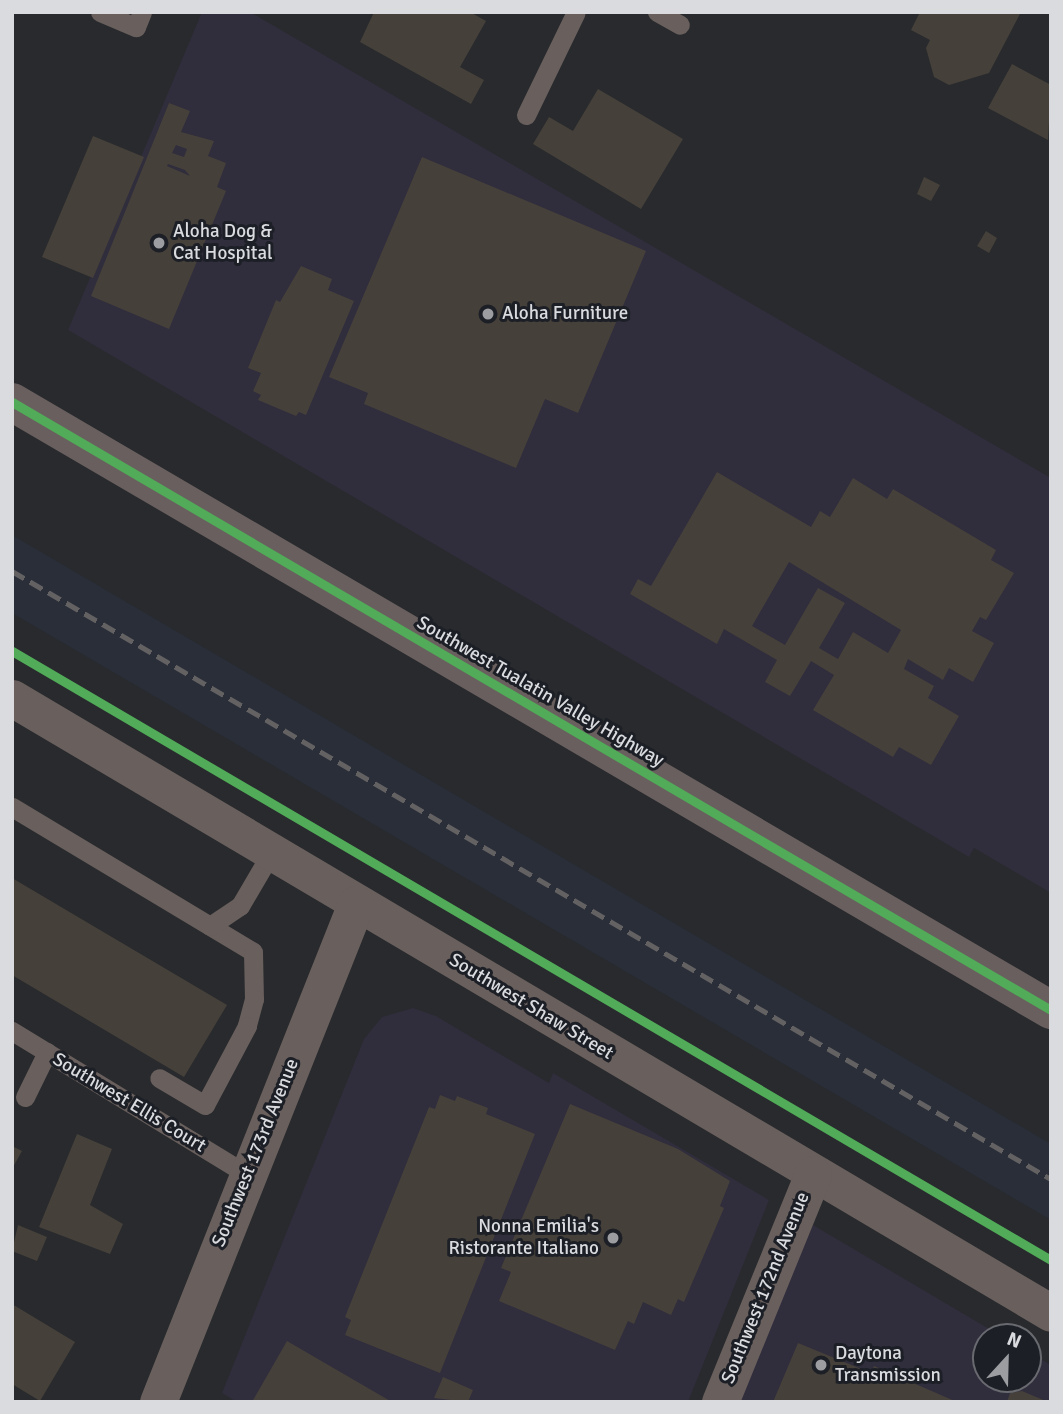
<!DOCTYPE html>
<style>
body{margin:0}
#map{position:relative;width:1063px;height:1414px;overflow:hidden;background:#282a2d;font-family:Signika,sans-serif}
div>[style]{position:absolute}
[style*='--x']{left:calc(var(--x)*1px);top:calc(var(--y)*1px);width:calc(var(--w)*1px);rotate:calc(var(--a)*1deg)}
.commercial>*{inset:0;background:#302d3c}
.built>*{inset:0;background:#292e39}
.building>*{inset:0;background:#46403a}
.service>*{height:19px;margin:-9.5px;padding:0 9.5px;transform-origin:9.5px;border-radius:9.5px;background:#695f5d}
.minor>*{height:37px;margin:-18.5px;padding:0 18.5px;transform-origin:18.5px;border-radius:18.5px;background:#695f5d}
.primary>*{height:38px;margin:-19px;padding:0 19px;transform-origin:19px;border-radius:19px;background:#695f5e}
.rail>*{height:5px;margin-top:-2.5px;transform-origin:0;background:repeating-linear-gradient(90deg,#646162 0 14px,transparent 0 21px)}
.cycleway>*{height:9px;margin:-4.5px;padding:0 4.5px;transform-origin:4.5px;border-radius:4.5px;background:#51ab58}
.dots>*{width:19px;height:19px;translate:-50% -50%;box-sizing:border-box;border:4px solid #1c1f26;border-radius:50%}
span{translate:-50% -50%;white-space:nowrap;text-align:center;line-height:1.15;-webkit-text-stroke:6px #1c1f26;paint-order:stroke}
.poi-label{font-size:19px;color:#d9dbdf}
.left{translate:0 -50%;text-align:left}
.right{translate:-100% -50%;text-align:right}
.street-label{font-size:19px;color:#d9dbdf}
.frame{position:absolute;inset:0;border:14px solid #d9dbdf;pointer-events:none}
.north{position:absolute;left:972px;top:1323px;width:70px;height:70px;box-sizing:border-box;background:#1c1f26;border:2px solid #686a70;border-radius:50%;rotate:22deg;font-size:19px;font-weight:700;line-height:28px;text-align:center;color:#d9dbdf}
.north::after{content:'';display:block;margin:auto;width:24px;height:32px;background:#9b9da1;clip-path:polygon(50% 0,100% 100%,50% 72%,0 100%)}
</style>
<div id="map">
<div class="commercial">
<div style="clip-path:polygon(202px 12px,250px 12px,1051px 478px,1051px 893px,974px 848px,969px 857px,68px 330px)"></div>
<div style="clip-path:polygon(413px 1008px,436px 1016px,549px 1083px,553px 1073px,769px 1200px,688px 1402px,237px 1402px,222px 1393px,364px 1039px,382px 1017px)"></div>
<div style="clip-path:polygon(813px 1225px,1003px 1337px,986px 1337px,986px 1379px,1028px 1379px,1028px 1352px,1051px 1365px,1051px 1402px,736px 1402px)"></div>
</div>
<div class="built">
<div style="clip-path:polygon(12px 535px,1051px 1144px,1051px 1220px,12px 613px)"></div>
</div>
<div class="building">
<div style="clip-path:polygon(374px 12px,470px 12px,486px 21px,460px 67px,484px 80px,471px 104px,360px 42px)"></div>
<div style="clip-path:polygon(920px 12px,1021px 12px,989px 73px,949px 85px,934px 77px,926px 48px,930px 40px,911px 30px)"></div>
<div style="clip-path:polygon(1012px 64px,1051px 85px,1048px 140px,988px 108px)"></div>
<div style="clip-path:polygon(598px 89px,683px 139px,641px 209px,533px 144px,549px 117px,573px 131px)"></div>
<div style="clip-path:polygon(evenodd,169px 103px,190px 111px,181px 132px,214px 141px,208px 156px,226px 163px,217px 187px,226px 191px,169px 329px,91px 296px,169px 103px,176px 145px,187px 149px,184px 157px,172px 153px,176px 145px,169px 103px,168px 164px,185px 170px,190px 176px,167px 166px,168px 164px)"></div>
<div style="clip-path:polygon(93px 136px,144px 157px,93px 278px,42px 257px)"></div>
<div style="clip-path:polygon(422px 157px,646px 251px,578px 413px,545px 399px,516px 468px,364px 404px,368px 393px,329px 377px)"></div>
<div style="clip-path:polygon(924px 177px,940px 185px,931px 201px,917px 194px)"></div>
<div style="clip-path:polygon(986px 231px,997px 238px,989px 253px,977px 246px)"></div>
<div style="clip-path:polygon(301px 266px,332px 279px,328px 290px,354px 301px,306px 415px,299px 412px,296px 416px,258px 400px,261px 395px,253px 391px,261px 373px,248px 368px,276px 300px,280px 302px)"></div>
<div style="clip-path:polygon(evenodd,717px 472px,811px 527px,820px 511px,830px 517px,853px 478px,887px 499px,893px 489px,996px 550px,991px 560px,1014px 573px,986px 620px,980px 617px,972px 631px,994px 643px,973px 682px,949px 668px,943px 680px,908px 659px,904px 669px,934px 686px,928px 698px,959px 716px,931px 765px,899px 747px,893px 757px,813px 710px,834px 675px,811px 661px,790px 696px,765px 682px,777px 660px,724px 629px,717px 644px,630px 594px,638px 579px,651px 586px,717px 472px,789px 562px,901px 630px,888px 653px,853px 632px,838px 659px,819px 648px,845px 603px,818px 588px,785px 645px,752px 626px,789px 562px)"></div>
<div style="clip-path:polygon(12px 878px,227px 1005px,184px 1077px,12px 975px)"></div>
<div style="clip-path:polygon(440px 1095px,455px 1101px,457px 1096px,488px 1108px,486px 1114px,535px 1134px,440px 1373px,345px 1335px,351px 1320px,345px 1317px,429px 1107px,435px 1109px)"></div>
<div style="clip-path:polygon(570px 1104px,678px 1149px,730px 1181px,720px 1206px,724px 1208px,684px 1302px,678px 1299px,671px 1315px,643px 1302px,634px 1324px,628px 1321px,615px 1350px,499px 1301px,511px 1272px,501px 1268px)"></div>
<div style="clip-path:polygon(77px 1134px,112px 1149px,90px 1205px,123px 1224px,110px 1254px,39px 1227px)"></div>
<div style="clip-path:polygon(12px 1146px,22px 1151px,12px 1169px)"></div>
<div style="clip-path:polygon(18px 1225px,47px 1237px,37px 1261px,12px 1251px)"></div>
<div style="clip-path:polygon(12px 1304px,75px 1342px,40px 1401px,12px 1384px)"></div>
<div style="clip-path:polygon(287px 1341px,392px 1402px,252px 1402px)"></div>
<div style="clip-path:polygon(798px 1343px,871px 1373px,874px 1366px,957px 1402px,773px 1402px)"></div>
<div style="clip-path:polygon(443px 1377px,473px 1390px,468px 1402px,434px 1398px)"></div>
<div style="clip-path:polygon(1022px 1391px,1048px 1402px,1007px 1402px,1010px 1393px)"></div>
</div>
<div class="service">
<div style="--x:100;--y:12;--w:39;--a:23"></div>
<div style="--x:136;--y:27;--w:16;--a:-68"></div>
<div style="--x:657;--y:12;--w:26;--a:29"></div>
<div style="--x:526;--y:115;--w:114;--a:-64.1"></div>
<div style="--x:12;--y:807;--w:281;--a:31"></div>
<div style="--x:253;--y:952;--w:47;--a:88.8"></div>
<div style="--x:254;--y:999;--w:28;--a:105"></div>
<div style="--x:247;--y:1026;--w:89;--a:118"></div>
<div style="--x:205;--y:1105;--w:53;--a:-149.6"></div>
<div style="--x:210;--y:926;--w:36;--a:-34"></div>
<div style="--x:240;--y:906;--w:61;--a:-59.7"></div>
<div style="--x:12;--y:1031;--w:274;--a:31.4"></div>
<div style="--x:25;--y:1097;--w:50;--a:-63.9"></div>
</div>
<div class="minor">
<div style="--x:12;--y:698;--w:1207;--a:30.62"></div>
<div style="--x:158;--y:1402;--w:536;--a:-68.32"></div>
<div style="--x:720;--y:1402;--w:246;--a:-67.8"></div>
</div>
<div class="primary">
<div style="--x:12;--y:402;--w:1204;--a:30.34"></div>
</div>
<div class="rail">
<div style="--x:12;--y:571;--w:1204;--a:30.34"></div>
</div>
<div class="cycleway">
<div style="--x:12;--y:402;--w:1204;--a:30.34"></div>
<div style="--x:12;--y:651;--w:1204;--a:30.38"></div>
</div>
<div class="dots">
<div style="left:159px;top:243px;background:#9b9da1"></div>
<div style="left:488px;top:314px;background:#9b9da1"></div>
<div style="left:613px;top:1238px;background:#9b9da1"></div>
<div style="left:821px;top:1365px;background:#9b9da1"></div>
</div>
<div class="poi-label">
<span class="left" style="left:173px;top:243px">Aloha Dog &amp;<br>Cat Hospital</span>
<span class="left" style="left:502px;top:314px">Aloha Furniture</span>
<span class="right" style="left:599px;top:1238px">Nonna Emilia's<br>Ristorante Italiano</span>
<span class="left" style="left:835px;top:1365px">Daytona<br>Transmission</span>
</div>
<div class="street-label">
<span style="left:540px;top:692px;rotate:30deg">Southwest Tualatin Valley Highway</span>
<span style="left:531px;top:1007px;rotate:31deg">Southwest Shaw Street</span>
<span style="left:129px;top:1103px;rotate:31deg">Southwest Ellis Court</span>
<span style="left:256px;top:1153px;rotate:-68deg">Southwest 173rd Avenue</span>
<span style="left:766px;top:1288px;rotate:-68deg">Southwest 172nd Avenue</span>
</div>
<div class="frame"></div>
<div class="north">N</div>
</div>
